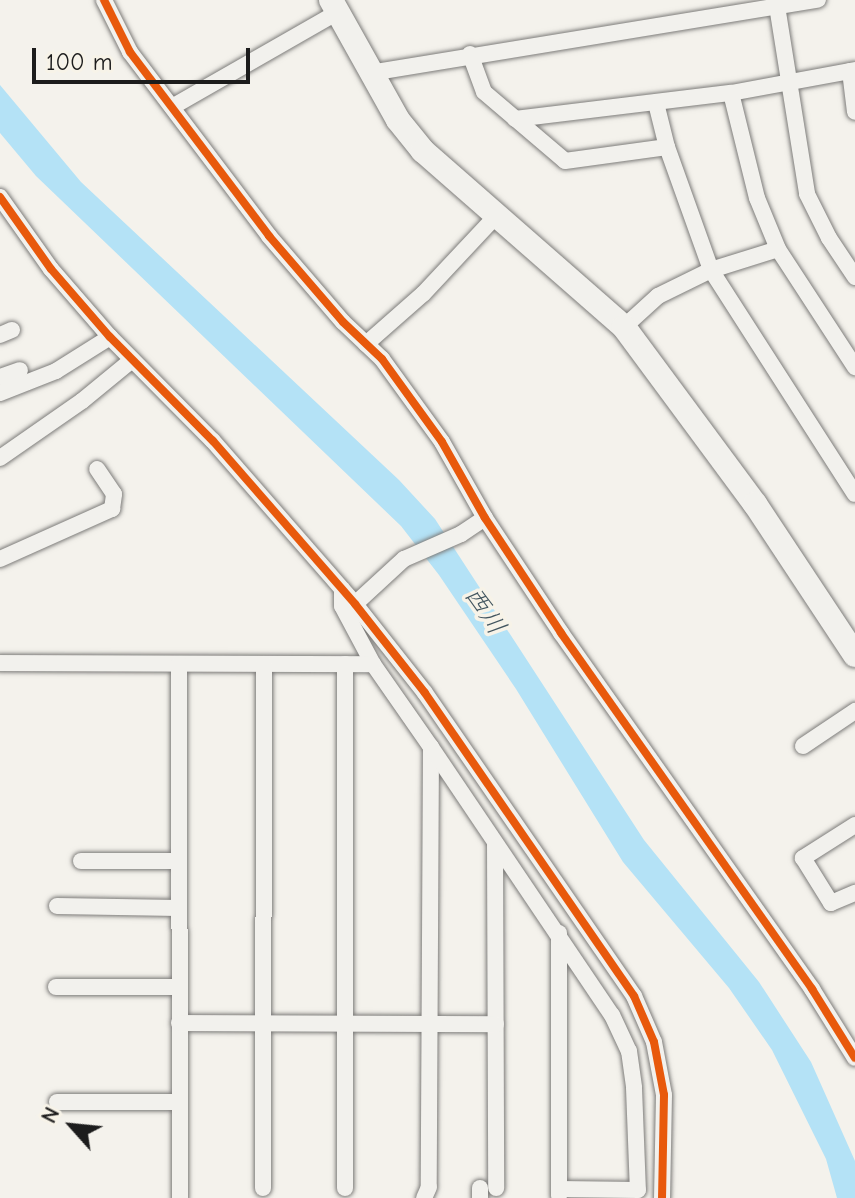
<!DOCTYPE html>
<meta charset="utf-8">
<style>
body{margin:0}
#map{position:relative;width:855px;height:1198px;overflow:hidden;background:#f4f2ec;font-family:"Comic Neue","Klee One",sans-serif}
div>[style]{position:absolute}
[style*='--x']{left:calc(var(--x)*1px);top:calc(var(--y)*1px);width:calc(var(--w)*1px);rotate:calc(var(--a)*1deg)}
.water>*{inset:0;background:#b4e2f6}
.roads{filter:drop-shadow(0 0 2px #7d7c7a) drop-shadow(0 0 2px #7d7c7a)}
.street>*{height:16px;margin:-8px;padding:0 8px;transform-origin:8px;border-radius:8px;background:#f2f1ed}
.secondary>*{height:24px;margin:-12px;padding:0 12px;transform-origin:12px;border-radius:12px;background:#f2f1ed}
.cycleway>*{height:8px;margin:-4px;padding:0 4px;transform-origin:4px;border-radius:4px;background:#e8590c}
span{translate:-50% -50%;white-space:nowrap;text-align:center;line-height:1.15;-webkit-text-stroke:7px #f7f3e8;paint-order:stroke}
.water-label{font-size:26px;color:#42555f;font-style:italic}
.north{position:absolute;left:32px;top:1086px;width:80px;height:80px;-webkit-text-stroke:6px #f7f3e8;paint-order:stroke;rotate:297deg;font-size:22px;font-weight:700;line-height:32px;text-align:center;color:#1c1c1c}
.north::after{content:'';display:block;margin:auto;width:28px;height:36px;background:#1c1c1c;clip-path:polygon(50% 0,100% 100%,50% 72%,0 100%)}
.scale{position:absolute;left:32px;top:48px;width:218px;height:36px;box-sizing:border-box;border:4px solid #1c1c1c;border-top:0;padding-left:10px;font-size:24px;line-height:28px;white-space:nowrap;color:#1c1c1c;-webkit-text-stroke:6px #f7f3e8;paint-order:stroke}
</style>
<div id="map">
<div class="water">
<div style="clip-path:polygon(0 85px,81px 182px,399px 480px,435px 519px,644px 840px,759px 982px,811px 1062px,855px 1161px,855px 1198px,837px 1198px,826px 1159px,772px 1050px,729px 988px,623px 862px,516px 689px,439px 575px,401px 526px,36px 176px,0 133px)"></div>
</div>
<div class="roads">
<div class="street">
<div style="--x:104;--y:0;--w:58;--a:63.4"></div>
<div style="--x:130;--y:52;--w:231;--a:52.9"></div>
<div style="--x:269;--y:236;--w:113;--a:49.3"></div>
<div style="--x:343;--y:322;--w:54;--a:43.5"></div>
<div style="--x:382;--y:359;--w:102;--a:54.1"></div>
<div style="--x:442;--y:442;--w:87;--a:60.5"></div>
<div style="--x:485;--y:518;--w:138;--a:56.5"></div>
<div style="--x:561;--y:633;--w:436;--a:54.8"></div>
<div style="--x:812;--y:989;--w:81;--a:58.1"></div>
<div style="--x:777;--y:6;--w:190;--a:80.9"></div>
<div style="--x:807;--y:194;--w:49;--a:63.4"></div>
<div style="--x:829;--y:238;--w:47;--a:56.3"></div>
<div style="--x:470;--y:54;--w:40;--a:69.8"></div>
<div style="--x:484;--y:92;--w:106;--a:40.4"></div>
<div style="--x:565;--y:161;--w:103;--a:-7.8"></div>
<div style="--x:850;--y:71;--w:41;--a:83"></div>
<div style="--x:370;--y:73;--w:454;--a:-9.3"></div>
<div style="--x:731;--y:93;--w:108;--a:76.1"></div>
<div style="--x:757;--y:198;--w:55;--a:67.6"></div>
<div style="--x:778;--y:249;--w:141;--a:56.9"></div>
<div style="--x:656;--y:103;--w:45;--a:76"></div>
<div style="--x:667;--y:147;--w:131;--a:70.3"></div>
<div style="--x:711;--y:270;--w:266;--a:57.3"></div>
<div style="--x:172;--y:107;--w:191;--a:-29.8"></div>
<div style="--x:515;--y:119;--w:218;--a:-6.9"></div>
<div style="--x:731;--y:93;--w:126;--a:-10.5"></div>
<div style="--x:0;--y:197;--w:88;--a:54.7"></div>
<div style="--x:51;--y:269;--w:90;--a:49.1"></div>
<div style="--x:110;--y:337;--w:146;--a:45.3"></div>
<div style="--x:213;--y:441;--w:216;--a:48.9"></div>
<div style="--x:355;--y:604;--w:113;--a:51.8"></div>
<div style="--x:425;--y:693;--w:368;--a:55.4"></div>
<div style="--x:634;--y:996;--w:50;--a:66.5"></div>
<div style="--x:654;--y:1042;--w:54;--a:79.3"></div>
<div style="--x:664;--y:1095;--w:103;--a:91.1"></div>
<div style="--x:624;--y:327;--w:46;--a:-42.4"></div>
<div style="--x:658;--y:296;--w:59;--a:-26.1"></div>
<div style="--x:711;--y:270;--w:70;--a:-17.4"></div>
<div style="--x:0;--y:335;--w:13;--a:-23"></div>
<div style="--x:366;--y:344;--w:76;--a:-41.3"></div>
<div style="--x:423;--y:294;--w:107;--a:-46.9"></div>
<div style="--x:0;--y:377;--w:21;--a:-19"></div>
<div style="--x:0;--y:393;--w:60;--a:-21.4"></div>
<div style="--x:56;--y:371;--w:64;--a:-32.2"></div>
<div style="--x:0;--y:458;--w:100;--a:-34.8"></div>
<div style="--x:82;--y:401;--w:65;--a:-39.4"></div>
<div style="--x:0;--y:559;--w:123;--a:-24.1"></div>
<div style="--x:112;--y:509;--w:15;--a:-82"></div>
<div style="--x:114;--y:494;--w:30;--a:-124"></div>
<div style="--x:342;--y:589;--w:17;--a:90"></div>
<div style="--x:342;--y:606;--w:66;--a:61.9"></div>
<div style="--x:373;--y:664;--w:101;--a:55.1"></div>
<div style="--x:431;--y:747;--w:440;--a:90.3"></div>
<div style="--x:429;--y:1187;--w:12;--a:114"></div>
<div style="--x:355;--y:604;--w:67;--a:-42.6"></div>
<div style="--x:404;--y:559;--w:62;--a:-23.7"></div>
<div style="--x:461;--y:534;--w:29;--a:-34"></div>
<div style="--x:0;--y:663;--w:373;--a:0.2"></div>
<div style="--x:179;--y:664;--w:534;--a:89.89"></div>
<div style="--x:345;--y:664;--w:524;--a:90"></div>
<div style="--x:803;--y:746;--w:63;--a:-33.9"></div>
<div style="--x:431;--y:747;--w:323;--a:56"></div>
<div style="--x:612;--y:1015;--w:40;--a:65"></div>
<div style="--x:629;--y:1051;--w:37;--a:82"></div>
<div style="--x:634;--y:1088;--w:102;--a:87.8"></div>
<div style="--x:638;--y:1190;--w:79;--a:-179.3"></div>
<div style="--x:855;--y:825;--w:62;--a:147.6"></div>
<div style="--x:803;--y:858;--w:53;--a:58.1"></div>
<div style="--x:831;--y:903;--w:26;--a:-23"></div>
<div style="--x:495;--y:843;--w:345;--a:89.8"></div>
<div style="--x:81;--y:861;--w:97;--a:0"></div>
<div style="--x:57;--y:906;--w:121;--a:0.9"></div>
<div style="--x:559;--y:933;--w:263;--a:90"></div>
<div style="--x:56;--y:987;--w:123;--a:0"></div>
<div style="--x:179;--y:1023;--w:317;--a:0.2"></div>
<div style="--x:57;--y:1102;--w:122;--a:0"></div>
<div style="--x:263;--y:1188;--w:524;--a:-89.89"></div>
<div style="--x:480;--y:1198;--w:10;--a:-90"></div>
</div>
<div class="secondary">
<div style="--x:331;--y:0;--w:137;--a:60.8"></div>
<div style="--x:398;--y:120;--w:40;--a:51"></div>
<div style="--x:423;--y:151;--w:267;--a:41.2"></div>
<div style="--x:624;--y:327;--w:220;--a:53.5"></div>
<div style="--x:755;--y:504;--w:181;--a:56.5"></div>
</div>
</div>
<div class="cycleway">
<div style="--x:104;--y:0;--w:58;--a:63.4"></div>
<div style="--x:130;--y:52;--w:231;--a:52.9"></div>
<div style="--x:269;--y:236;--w:113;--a:49.3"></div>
<div style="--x:343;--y:322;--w:54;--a:43.5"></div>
<div style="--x:382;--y:359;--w:102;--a:54.1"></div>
<div style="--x:442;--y:442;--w:87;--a:60.5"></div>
<div style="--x:485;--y:518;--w:138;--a:56.5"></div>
<div style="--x:561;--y:633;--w:436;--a:54.8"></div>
<div style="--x:812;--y:989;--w:81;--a:58.1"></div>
<div style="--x:0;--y:197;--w:88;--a:54.7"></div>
<div style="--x:51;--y:269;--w:90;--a:49.1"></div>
<div style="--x:110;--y:337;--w:146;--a:45.3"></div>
<div style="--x:213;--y:441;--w:216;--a:48.9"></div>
<div style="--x:355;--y:604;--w:113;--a:51.8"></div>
<div style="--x:425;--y:693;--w:368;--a:55.4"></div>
<div style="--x:634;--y:996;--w:50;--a:66.5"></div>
<div style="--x:654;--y:1042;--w:54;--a:79.3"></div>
<div style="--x:664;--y:1095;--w:103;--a:91.1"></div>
</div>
<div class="water-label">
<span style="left:484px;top:611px;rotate:56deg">西川</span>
</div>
<div class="north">N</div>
<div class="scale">100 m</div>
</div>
